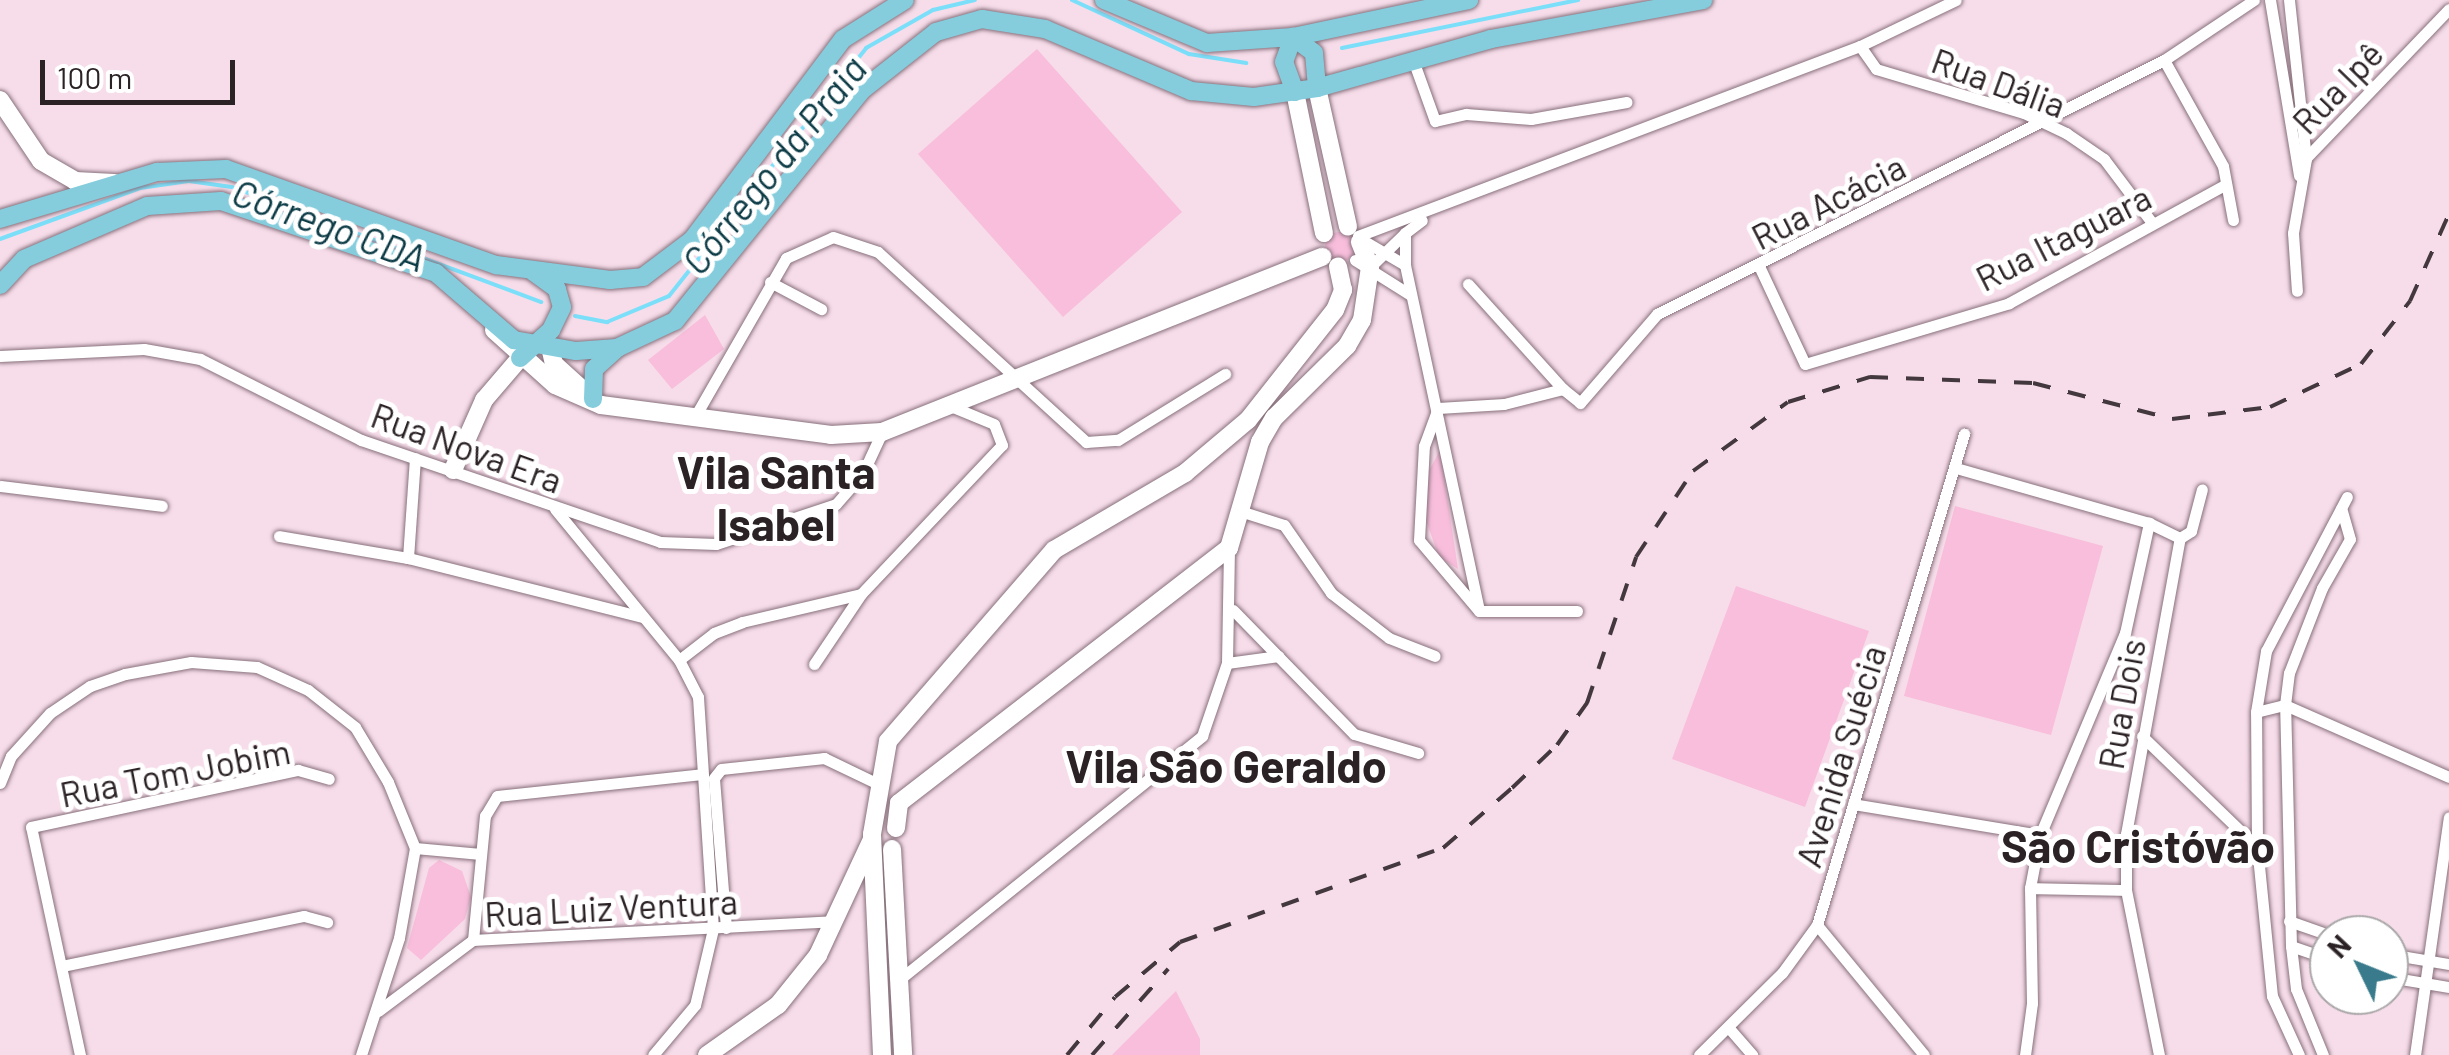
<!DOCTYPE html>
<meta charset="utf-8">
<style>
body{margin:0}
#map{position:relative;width:2449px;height:1055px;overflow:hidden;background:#f7ddea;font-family:Barlow,sans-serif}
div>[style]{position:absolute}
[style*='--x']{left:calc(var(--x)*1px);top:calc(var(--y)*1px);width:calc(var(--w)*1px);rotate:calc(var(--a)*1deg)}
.green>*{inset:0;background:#f8bedc}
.round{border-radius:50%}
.stream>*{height:4px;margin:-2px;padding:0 2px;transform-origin:2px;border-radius:2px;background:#7bdff9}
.roads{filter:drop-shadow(0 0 2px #87707b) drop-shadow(0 0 2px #87707b)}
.street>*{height:11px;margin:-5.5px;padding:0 5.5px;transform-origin:5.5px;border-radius:5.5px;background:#fff}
.secondary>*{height:18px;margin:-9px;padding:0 9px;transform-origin:9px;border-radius:9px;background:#fff}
.primary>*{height:18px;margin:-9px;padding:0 9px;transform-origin:9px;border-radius:9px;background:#85cddd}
.rail>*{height:4px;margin-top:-2px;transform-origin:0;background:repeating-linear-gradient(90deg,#43383d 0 18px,transparent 0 36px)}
span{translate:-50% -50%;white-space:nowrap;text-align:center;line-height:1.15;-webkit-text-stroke:10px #fff;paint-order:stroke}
.street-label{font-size:35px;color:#2b2226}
.water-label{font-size:38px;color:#0c3b46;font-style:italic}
.district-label{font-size:45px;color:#2b2226;font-weight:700}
.north{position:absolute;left:2309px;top:915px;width:100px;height:100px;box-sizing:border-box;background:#fff;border:2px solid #aaa7a8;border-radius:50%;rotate:313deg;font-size:28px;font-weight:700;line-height:40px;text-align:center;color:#2b2226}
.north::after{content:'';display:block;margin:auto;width:35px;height:45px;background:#397b8c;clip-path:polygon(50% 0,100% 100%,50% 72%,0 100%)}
.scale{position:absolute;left:40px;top:60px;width:195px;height:45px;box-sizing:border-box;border:5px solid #2b2226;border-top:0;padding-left:12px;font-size:30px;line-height:35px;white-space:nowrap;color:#2b2226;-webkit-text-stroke:8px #fff;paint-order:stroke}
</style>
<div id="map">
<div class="green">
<div style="clip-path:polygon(1037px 49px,1182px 212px,1063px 317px,918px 154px)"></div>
<div class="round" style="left:1325px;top:232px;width:30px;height:30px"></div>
<div style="clip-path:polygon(705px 315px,724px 349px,672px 389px,648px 360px)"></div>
<div style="clip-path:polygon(1440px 450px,1458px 569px,1439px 557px,1422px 509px,1423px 482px)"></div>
<div style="clip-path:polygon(1955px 506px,2103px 546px,2051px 735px,1904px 696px)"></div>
<div style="clip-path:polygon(1736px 586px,1869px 631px,1805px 807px,1672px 759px)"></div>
<div style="clip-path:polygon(439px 860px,462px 871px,471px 897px,465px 919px,421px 960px,407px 948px,429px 868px)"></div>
<div style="clip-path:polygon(1176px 991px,1200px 1039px,1200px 1055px,1112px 1055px)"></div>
</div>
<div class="stream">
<div style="--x:1072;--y:0;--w:129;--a:24.8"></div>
<div style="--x:1189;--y:54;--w:58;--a:9"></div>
<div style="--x:1342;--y:48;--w:241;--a:-11.5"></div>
<div style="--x:0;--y:239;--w:149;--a:-20"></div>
<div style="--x:140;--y:188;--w:49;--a:-8.1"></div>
<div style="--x:189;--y:181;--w:43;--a:7.9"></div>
<div style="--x:232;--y:187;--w:330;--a:20.4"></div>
<div style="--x:575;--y:316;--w:33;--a:11"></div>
<div style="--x:607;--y:322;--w:67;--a:-22.8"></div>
<div style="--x:669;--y:296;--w:317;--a:-51.5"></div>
<div style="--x:866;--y:48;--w:77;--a:-29.6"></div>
<div style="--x:933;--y:10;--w:43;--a:-13.4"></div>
</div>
<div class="roads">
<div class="street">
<div style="--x:2270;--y:0;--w:178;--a:80.6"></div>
<div style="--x:2289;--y:0;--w:160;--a:83.9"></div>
<div style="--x:2306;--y:159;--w:75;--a:100"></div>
<div style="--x:2293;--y:233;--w:58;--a:86.1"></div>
<div style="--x:1860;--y:46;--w:28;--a:55"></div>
<div style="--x:1876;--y:69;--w:154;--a:16.6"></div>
<div style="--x:2024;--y:113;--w:47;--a:25.5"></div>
<div style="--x:2066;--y:133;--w:46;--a:34.4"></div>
<div style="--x:2104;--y:159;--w:81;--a:53"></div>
<div style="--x:1413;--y:60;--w:65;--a:70.2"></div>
<div style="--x:1435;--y:121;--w:32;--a:-13"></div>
<div style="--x:1466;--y:114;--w:65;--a:4.4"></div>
<div style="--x:1531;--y:119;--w:97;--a:-10.1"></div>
<div style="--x:2164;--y:60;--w:121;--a:60.9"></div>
<div style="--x:2223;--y:166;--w:55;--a:79.5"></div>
<div style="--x:2304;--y:160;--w:209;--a:-46.2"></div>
<div style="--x:1358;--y:236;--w:537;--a:-20.73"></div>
<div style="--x:1860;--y:46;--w:106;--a:-25.6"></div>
<div style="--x:1359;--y:238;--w:53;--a:30.4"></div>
<div style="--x:1405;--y:265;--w:352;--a:77.9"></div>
<div style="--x:1355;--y:260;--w:64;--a:32.2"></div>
<div style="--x:1405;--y:265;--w:32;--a:-90"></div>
<div style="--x:1405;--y:233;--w:21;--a:-37"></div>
<div style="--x:1759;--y:266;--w:108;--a:64.9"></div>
<div style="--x:1805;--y:364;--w:213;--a:-16.6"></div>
<div style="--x:2009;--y:303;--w:247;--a:-28.7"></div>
<div style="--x:1370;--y:267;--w:49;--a:-44.2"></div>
<div style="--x:770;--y:282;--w:58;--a:27.9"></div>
<div style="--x:1468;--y:284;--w:142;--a:47.9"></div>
<div style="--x:0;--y:356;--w:144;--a:-2.8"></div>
<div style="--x:144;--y:349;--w:57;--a:10.1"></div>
<div style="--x:200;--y:359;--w:180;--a:26.7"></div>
<div style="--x:361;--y:440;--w:316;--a:18.8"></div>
<div style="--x:660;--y:542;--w:56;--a:2"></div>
<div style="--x:716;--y:544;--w:126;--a:-18.4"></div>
<div style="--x:836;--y:504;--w:41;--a:-48.9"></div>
<div style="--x:863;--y:473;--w:45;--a:-65.1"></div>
<div style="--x:697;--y:413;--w:179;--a:-60.1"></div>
<div style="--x:786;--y:258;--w:51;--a:-24.1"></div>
<div style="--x:833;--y:237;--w:47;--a:18.4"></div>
<div style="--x:878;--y:252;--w:282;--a:42.4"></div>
<div style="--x:1086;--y:442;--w:32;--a:-4"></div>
<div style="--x:1118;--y:440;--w:126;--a:-31.7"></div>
<div style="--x:1956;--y:468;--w:201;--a:15.9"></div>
<div style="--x:2149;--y:523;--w:34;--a:26"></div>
<div style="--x:0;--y:486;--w:163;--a:7"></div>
<div style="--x:555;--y:509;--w:195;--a:50.6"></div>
<div style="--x:679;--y:660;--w:42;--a:62.8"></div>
<div style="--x:698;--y:697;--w:232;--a:86.3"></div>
<div style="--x:713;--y:929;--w:78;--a:103.3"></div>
<div style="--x:695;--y:1005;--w:65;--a:130"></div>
<div style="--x:1240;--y:511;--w:46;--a:17.7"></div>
<div style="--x:1284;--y:525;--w:83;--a:55.3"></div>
<div style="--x:1331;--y:593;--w:73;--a:37.8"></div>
<div style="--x:1389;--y:638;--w:49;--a:21.4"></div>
<div style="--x:279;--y:536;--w:131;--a:9.7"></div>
<div style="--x:408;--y:558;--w:242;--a:14.1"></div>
<div style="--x:408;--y:558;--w:100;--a:-86"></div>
<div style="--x:1233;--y:610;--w:173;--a:45.7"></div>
<div style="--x:1354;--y:734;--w:67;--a:16.5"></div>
<div style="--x:1479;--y:611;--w:93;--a:-130.2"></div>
<div style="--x:1419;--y:540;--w:94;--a:-87"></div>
<div style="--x:1424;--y:446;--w:40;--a:-69.8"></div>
<div style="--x:1438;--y:408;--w:66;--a:-3.5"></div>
<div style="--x:1504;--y:404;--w:61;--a:-14.3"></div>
<div style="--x:1563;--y:389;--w:22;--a:39"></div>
<div style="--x:1580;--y:403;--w:118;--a:-49.1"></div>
<div style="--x:1657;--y:314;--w:567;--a:-26.61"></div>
<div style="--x:2164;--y:60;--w:108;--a:-33.7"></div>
<div style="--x:1479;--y:611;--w:98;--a:0"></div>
<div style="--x:679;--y:660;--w:44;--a:-37.6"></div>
<div style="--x:714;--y:633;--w:30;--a:-21"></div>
<div style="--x:742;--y:622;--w:122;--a:-13.2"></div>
<div style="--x:861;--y:594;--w:205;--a:-46.6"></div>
<div style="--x:1002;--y:445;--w:22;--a:-111"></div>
<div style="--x:994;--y:424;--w:50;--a:-157.6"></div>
<div style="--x:1227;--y:663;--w:52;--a:-7.7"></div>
<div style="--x:814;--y:664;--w:84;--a:-56.1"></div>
<div style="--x:2256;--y:712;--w:30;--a:-14"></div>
<div style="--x:2285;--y:705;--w:179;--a:23.7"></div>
<div style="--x:2142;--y:736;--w:160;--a:44"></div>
<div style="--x:0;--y:783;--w:29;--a:-68"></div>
<div style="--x:11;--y:756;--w:58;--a:-47.8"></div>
<div style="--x:50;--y:713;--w:48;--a:-34"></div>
<div style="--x:90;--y:686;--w:37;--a:-19"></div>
<div style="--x:125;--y:674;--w:67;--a:-10.3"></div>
<div style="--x:191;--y:662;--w:66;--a:4.3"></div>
<div style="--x:257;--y:667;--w:56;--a:24.3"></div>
<div style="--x:308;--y:690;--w:60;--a:38.2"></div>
<div style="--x:355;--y:727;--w:64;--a:59"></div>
<div style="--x:388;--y:782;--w:71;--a:67.8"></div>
<div style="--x:415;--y:848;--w:91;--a:100.1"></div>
<div style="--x:399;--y:938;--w:123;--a:108"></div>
<div style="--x:1853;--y:804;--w:190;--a:9.4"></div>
<div style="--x:415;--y:848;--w:66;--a:5.2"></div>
<div style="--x:2030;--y:888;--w:96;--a:1.2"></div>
<div style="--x:2289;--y:921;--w:42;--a:19.3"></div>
<div style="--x:1817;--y:925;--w:168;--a:50.5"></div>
<div style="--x:726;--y:928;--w:150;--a:-94.6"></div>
<div style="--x:714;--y:778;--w:11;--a:-52"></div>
<div style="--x:721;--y:769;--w:104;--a:-6.1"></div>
<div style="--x:824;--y:758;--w:58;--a:25.7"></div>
<div style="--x:473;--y:940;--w:125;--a:-84.5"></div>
<div style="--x:485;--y:816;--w:23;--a:-59"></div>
<div style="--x:497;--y:796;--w:206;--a:-6.1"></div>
<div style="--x:2291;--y:946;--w:40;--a:18.9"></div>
<div style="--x:2389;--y:954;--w:61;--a:9.5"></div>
<div style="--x:62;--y:966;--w:247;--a:-11.7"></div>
<div style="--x:304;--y:916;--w:24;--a:15"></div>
<div style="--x:2389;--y:977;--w:61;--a:9.5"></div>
<div style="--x:900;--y:979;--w:388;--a:-38.8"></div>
<div style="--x:1202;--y:736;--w:77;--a:-71.1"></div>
<div style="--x:1227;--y:663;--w:115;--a:-89"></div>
<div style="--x:378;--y:1011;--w:119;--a:-36.8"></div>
<div style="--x:473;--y:940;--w:359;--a:-3"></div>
<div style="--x:1728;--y:1027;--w:37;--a:49"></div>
<div style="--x:80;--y:1055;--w:233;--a:-102.1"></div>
<div style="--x:31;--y:827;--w:273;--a:-12.1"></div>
<div style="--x:298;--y:770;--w:32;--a:16"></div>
<div style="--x:1699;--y:1055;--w:117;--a:-44.7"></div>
<div style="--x:1782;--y:973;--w:59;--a:-53.9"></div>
<div style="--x:1817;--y:925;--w:513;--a:-73.33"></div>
<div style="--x:2025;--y:1055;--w:52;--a:-82.3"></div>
<div style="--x:2032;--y:1003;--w:115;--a:-91"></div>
<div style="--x:2030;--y:888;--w:54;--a:-79.3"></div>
<div style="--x:2040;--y:835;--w:219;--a:-67.2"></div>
<div style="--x:2125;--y:633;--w:113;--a:-77.7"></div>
<div style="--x:2159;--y:1055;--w:168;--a:-101.3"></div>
<div style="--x:2126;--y:890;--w:56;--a:-90"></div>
<div style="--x:2126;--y:834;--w:301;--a:-79.7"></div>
<div style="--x:2180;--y:538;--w:13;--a:-32"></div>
<div style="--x:2191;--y:531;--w:43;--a:-75.3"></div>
<div style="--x:2299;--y:1055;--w:65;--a:-114.6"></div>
<div style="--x:2272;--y:996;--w:150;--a:-95.7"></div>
<div style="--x:2257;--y:847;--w:135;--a:-90.4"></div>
<div style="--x:2256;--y:712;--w:62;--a:-80.7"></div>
<div style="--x:2266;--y:651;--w:174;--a:-62.3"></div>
<div style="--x:2323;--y:1055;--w:71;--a:-112.2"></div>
<div style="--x:2296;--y:989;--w:43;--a:-96.6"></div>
<div style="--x:2291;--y:946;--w:241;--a:-91.4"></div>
<div style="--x:2285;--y:705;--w:32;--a:-83"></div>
<div style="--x:2289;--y:673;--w:91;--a:-68.8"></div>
<div style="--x:2322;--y:588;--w:56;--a:-60.3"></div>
<div style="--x:2350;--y:539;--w:32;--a:-106"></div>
<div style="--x:2415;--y:1055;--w:240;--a:-81.9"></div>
</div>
<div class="secondary">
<div style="--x:1317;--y:88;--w:142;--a:77.4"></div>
<div style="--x:1295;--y:92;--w:144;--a:78.4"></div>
<div style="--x:0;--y:100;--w:73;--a:56.1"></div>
<div style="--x:41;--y:161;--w:39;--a:30"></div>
<div style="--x:75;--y:181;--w:39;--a:3"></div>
<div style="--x:494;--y:330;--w:82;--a:42"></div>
<div style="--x:555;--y:385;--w:50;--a:23.5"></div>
<div style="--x:601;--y:405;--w:232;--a:7.4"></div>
<div style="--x:831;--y:435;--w:51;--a:-3.4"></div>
<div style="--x:882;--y:432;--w:474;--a:-21.7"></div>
<div style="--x:550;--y:347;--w:17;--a:77"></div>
<div style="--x:554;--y:364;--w:42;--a:42.1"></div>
<div style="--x:453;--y:470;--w:77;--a:-66.1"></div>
<div style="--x:484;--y:400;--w:55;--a:-49.4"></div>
<div style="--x:896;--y:828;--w:25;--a:-83"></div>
<div style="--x:899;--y:803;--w:417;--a:-37.7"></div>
<div style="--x:1229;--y:548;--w:110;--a:-73.7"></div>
<div style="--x:1260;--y:442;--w:28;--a:-60"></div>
<div style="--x:1274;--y:418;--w:103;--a:-44.6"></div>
<div style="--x:1347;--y:346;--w:30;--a:-60"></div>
<div style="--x:1362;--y:320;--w:54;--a:-81.4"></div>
<div style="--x:1370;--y:267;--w:27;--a:-112"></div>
<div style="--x:892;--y:849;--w:206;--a:86.9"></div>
<div style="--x:707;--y:1055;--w:87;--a:-35.2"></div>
<div style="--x:778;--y:1005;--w:64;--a:-51.3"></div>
<div style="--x:818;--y:955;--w:128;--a:-65"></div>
<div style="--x:882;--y:1055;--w:221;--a:-92.6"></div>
<div style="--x:872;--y:834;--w:94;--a:-80.2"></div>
<div style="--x:888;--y:741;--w:253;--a:-49"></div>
<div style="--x:1054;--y:550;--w:152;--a:-30.4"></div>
<div style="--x:1185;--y:473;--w:82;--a:-40.1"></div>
<div style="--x:1248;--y:420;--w:140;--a:-51.7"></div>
<div style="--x:1335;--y:310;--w:22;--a:-68"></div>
<div style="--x:1343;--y:290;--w:24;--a:-102"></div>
</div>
<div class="primary">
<div style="--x:1104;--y:0;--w:112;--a:22.7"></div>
<div style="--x:1207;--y:43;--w:86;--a:-4"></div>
<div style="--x:1293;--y:37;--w:180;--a:-11.9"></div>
<div style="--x:1295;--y:92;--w:32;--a:-110"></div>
<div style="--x:1284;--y:62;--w:27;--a:-70"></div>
<div style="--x:1293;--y:37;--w:26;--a:37"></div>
<div style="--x:1314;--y:53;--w:35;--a:85"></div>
<div style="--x:0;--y:219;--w:164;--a:-16.7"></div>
<div style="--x:157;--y:172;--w:69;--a:-2.5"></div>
<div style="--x:226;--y:169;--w:287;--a:19.6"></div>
<div style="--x:496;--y:265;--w:115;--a:7.5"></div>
<div style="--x:610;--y:280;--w:33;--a:-5"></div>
<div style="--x:643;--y:277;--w:61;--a:-37.1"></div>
<div style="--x:692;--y:240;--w:251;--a:-53.1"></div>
<div style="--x:843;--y:39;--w:73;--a:-32.2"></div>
<div style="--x:0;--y:285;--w:35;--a:-47"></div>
<div style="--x:24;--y:259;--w:134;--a:-23.3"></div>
<div style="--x:147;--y:206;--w:74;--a:-3.9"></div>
<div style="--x:221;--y:201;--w:227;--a:18.5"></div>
<div style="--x:436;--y:273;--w:103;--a:40.7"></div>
<div style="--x:514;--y:340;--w:63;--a:10.1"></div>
<div style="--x:576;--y:351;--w:41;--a:-4.2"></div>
<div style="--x:617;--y:348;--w:64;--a:-25"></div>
<div style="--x:675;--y:321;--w:296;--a:-51"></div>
<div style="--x:861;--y:91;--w:95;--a:-38.2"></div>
<div style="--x:936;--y:32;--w:48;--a:-15.8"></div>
<div style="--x:982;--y:19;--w:64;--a:9"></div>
<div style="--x:1045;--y:29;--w:159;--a:23"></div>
<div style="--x:1191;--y:91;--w:63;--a:5.4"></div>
<div style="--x:1254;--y:97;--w:64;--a:-8.1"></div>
<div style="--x:1317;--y:88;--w:181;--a:-15.7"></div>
<div style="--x:1491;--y:39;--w:216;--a:-10.4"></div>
<div style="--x:520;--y:358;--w:42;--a:-42.1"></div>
<div style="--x:551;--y:330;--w:25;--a:-64"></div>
<div style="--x:562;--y:307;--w:19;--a:-106"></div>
<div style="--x:557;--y:289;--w:29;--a:-144"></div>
<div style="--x:593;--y:399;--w:30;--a:-88"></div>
<div style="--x:594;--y:369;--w:31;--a:-42"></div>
</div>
</div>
<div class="rail">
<div style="--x:1067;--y:1055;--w:75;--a:-50.4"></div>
<div style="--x:1115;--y:997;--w:85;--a:-40.2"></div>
<div style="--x:1180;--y:942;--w:279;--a:-19.7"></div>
<div style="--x:1443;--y:848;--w:91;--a:-41"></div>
<div style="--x:1512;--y:788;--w:62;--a:-43.7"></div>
<div style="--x:1557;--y:745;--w:52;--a:-54.5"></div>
<div style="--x:1587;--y:703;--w:154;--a:-71.4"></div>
<div style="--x:1636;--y:557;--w:103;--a:-56.5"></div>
<div style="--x:1693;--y:471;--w:117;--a:-36"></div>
<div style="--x:1788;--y:402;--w:86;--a:-17"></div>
<div style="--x:1870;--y:377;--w:163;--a:2.1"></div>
<div style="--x:2033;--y:383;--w:144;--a:14.5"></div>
<div style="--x:2172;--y:419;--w:99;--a:-7"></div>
<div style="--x:2270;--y:407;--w:101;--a:-25.3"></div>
<div style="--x:2361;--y:364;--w:80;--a:-52.1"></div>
<div style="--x:2410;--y:301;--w:95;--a:-65.9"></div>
<div style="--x:1092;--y:1055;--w:115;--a:-48.5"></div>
</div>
<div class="street-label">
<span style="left:1999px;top:82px;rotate:20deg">Rua Dália</span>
<span style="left:2337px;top:87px;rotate:-46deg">Rua Ipê</span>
<span style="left:1828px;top:201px;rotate:-27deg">Rua Acácia</span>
<span style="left:2063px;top:237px;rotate:-27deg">Rua Itaguara</span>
<span style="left:467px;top:447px;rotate:20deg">Rua Nova Era</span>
<span style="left:2121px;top:704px;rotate:-80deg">Rua Dois</span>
<span style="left:1840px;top:756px;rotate:-73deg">Avenida Suécia</span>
<span style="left:175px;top:772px;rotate:-11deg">Rua Tom Jobim</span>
<span style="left:611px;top:907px;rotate:-3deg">Rua Luiz Ventura</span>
</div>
<div class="water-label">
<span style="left:774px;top:165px;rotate:-51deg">Córrego da Praia</span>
<span style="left:329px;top:225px;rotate:20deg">Córrego CDA</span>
</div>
<div class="district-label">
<span style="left:776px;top:498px">Vila Santa<br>Isabel</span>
<span style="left:1226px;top:766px">Vila São Geraldo</span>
<span style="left:2138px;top:846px">São Cristóvão</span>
</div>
<div class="north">N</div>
<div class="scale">100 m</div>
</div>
